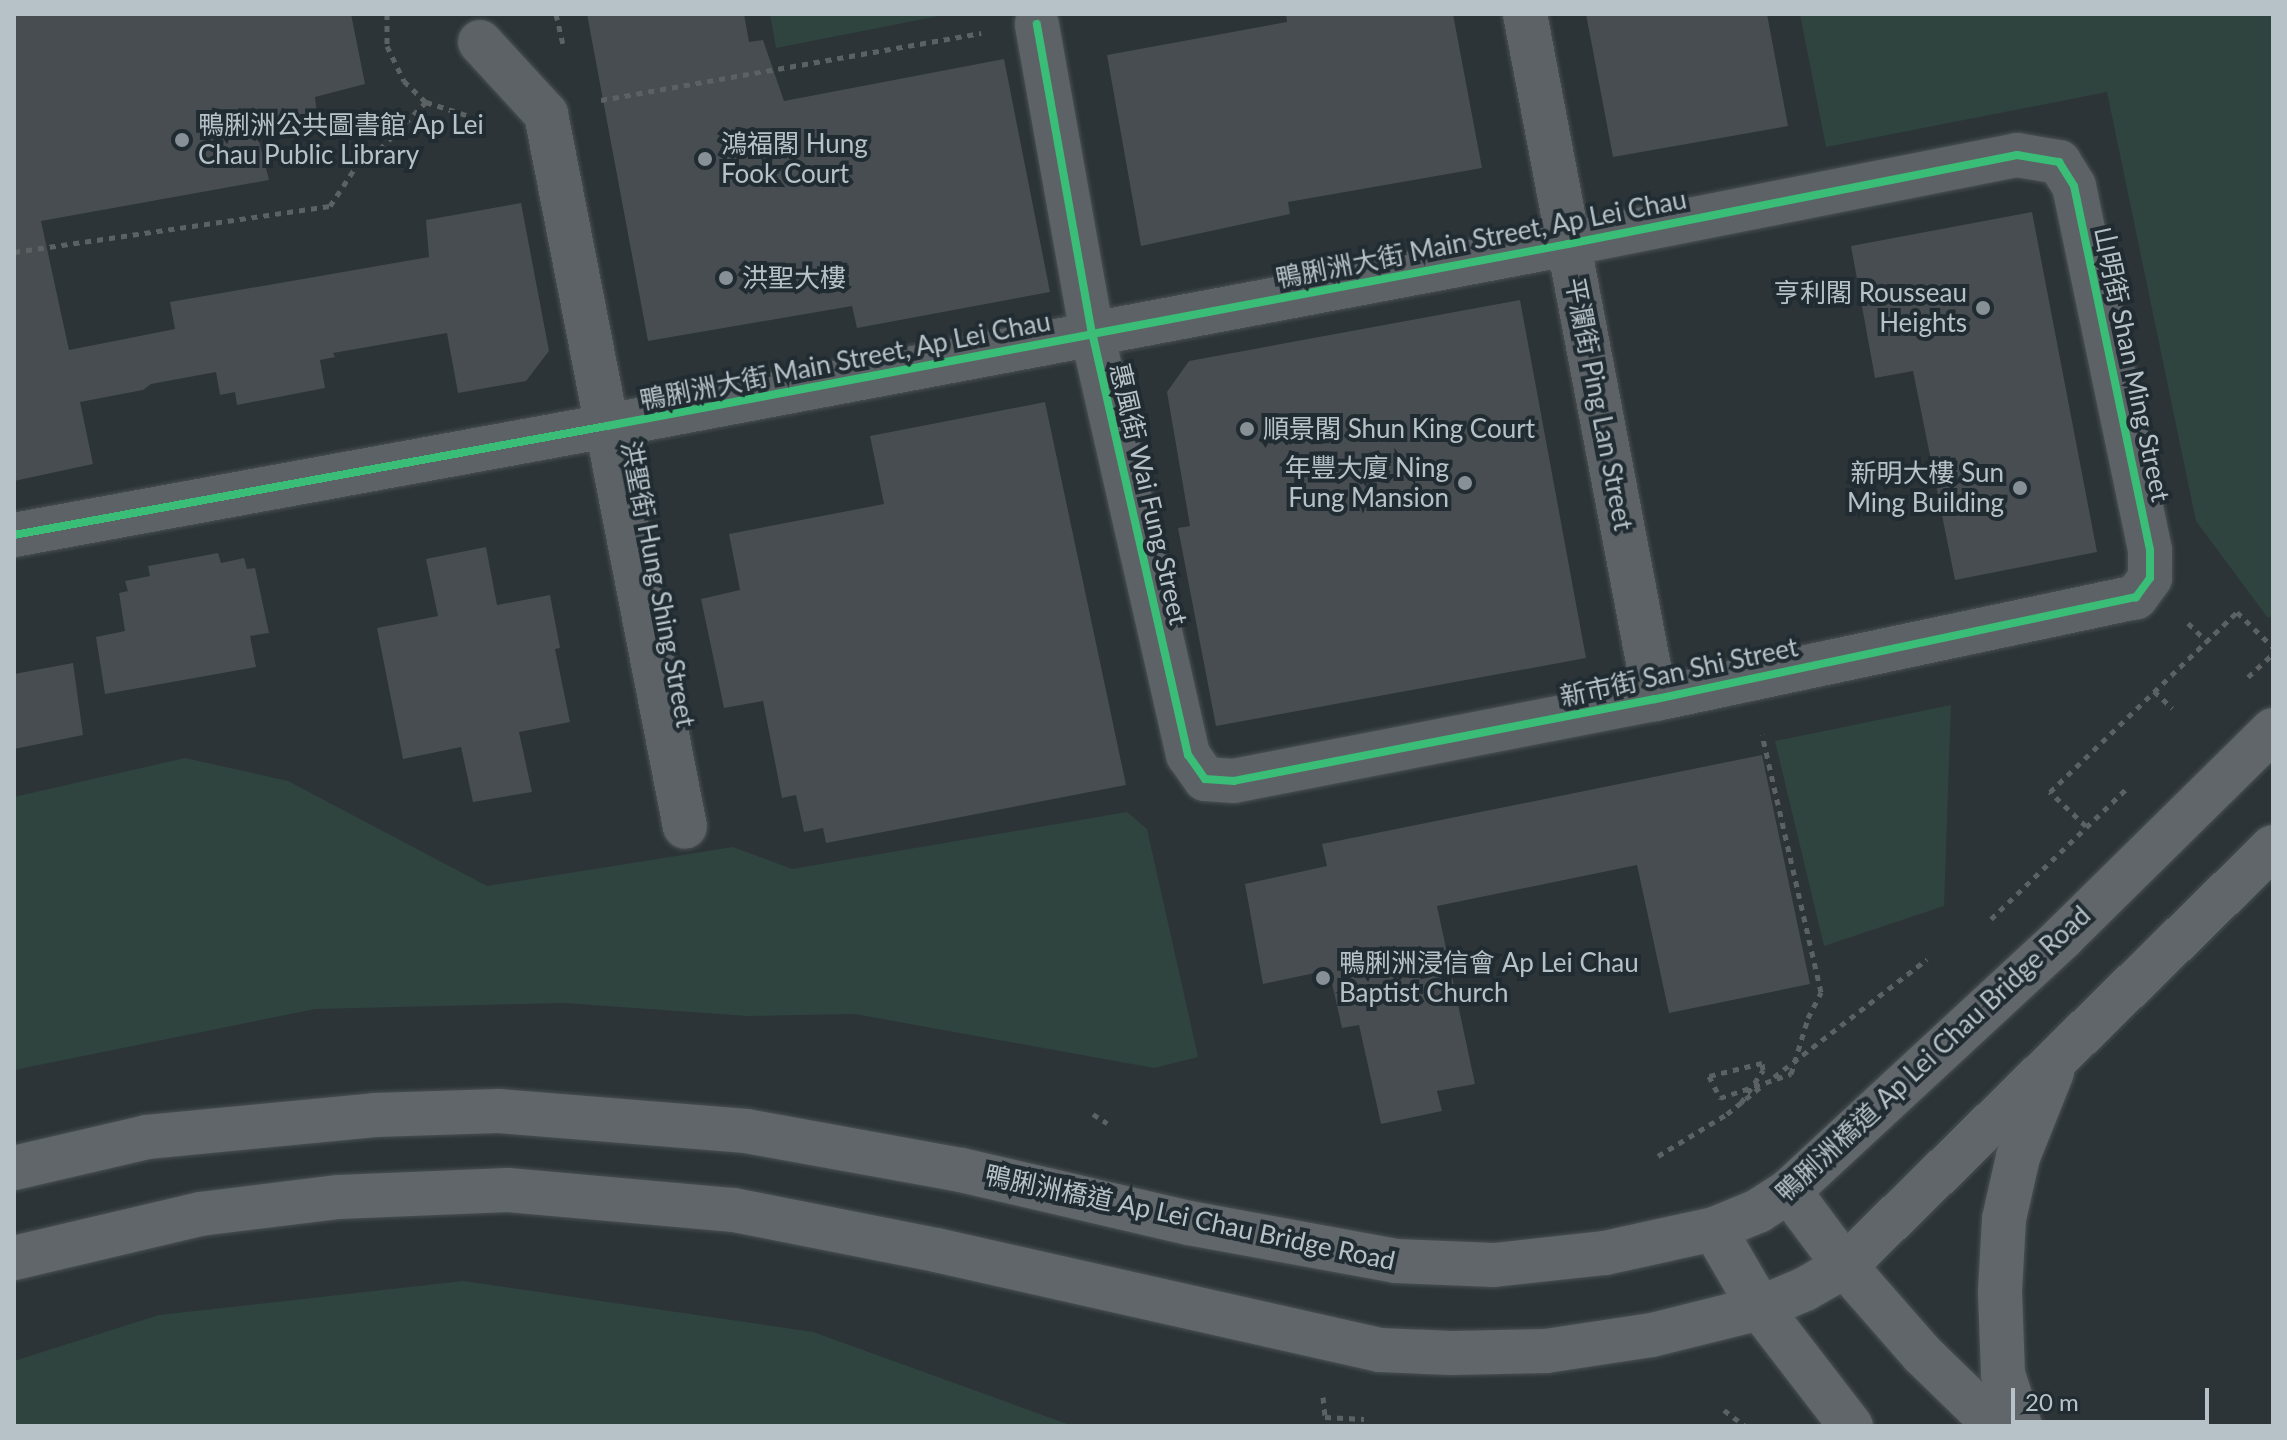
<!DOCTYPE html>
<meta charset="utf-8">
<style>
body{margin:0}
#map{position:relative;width:2287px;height:1440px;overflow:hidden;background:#2c3437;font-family:Lato,"Noto Sans TC",sans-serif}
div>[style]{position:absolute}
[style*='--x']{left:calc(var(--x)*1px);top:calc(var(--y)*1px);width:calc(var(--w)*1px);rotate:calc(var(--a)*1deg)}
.green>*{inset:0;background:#2f443f}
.building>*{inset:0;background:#474d50}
.path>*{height:5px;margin-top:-2.5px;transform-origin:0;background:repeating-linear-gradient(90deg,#5c6164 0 6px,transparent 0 12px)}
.roads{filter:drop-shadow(0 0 2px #4a5052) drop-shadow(0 0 2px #4a5052)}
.street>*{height:44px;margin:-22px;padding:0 22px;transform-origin:22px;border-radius:22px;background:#5c6266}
.secondary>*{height:44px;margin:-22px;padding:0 22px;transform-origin:22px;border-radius:22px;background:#60666a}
.cycleway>*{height:8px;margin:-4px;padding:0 4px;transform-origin:4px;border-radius:4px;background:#3abd76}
.dots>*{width:22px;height:22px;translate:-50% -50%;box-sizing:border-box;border:4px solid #202c32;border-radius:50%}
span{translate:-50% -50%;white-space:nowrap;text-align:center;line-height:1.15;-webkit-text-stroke:8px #202c32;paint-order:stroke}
.poi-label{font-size:26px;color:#b7c2c8}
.left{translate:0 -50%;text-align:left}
.right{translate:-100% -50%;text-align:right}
.street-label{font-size:26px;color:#b7c2c8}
.frame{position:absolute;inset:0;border:16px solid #b7c2c8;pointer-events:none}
.scale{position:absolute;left:2011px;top:1388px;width:198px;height:36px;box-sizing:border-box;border:4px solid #b7c2c8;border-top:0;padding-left:10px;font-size:24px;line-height:28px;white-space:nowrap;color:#b7c2c8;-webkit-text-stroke:6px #202c32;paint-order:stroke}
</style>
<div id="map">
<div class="green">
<div style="clip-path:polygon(770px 14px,949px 14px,776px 48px)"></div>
<div style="clip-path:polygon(1800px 14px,2273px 14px,2273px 615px,2268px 618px,2196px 521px,2107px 92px,1826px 147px)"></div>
<div style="clip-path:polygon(1951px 705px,1944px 906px,1824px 946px,1775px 741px)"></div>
<div style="clip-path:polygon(185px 758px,288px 781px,487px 886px,733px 847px,792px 869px,1127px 812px,1147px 829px,1198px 1057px,1154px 1068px,855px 1014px,748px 1016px,564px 1003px,315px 1009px,14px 1070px,14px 797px)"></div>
<div style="clip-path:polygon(463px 1281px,813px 1332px,1073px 1426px,14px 1426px,14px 1361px,159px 1315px)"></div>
</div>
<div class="building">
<div style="clip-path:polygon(14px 14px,351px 14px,365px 84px,315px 97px,318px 125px,258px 137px,269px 180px,41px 221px,69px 350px,175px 329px,170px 302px,429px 257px,426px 220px,521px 203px,549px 351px,526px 381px,458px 393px,447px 333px,333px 353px,335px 357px,320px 360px,325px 388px,237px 405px,235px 392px,220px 395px,216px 372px,151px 384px,143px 390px,80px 402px,93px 464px,14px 481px)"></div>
<div style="clip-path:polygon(587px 14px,744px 14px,749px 42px,763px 40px,784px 101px,1004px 59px,1050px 292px,857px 328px,852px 306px,648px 341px)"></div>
<div style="clip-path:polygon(1286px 14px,1453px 14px,1482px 168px,1288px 202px,1290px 214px,1141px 246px,1107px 55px,1287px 22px)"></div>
<div style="clip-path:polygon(1586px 14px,1767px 14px,1788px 126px,1613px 157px)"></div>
<div style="clip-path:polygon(2032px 212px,2097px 552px,1955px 580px,1913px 371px,1875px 378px,1851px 246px)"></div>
<div style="clip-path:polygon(1520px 300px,1586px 658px,1216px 726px,1178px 528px,1190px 526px,1167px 392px,1189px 361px)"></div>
<div style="clip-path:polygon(1045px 402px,1126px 785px,826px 843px,823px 828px,804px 832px,796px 795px,782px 798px,763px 701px,724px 708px,701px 599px,740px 590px,729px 534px,884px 504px,870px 436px)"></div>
<div style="clip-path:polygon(486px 547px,497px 605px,550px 595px,560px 648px,555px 649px,570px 722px,519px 732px,532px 792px,473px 802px,461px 747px,403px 759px,377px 628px,438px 616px,426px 559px)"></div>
<div style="clip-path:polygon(218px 553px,221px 563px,244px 558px,247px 569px,255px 568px,269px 633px,250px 636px,256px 667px,105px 694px,96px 637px,125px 631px,119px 593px,128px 591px,125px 581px,150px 576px,148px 566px)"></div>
<div style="clip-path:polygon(73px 663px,83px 735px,14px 749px,14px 674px)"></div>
<div style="clip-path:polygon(1762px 755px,1810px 984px,1669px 1013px,1637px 865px,1437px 906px,1475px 1084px,1437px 1091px,1442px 1111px,1381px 1124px,1359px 1025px,1342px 1028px,1329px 970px,1263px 984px,1245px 884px,1327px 866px,1322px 844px)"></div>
</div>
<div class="path">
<div style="--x:387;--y:14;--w:32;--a:90"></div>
<div style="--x:387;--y:46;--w:39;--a:64"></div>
<div style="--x:404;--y:81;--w:30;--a:44"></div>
<div style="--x:426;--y:102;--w:45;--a:18"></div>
<div style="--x:556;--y:14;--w:31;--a:77"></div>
<div style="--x:601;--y:100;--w:386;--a:-10"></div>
<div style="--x:14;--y:252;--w:319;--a:-8.3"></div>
<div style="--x:330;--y:206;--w:49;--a:-56.6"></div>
<div style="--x:357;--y:165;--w:28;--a:-35"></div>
<div style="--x:380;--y:149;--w:66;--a:-45.6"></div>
<div style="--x:2188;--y:623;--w:28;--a:44"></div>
<div style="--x:2248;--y:677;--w:34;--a:-43"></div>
<div style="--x:2154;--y:691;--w:25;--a:43"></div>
<div style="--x:2086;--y:826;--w:50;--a:-136.6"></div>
<div style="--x:2050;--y:792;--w:260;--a:-43.9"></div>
<div style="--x:2237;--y:612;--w:50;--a:44.2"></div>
<div style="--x:1991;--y:919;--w:187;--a:-43.9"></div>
<div style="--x:1774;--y:1077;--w:193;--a:-37.6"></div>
<div style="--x:1741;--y:1103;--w:40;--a:-56"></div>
<div style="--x:1763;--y:1070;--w:7;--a:-98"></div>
<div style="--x:1762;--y:1063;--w:55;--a:166.2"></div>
<div style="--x:1709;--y:1076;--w:25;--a:63"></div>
<div style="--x:1720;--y:1098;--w:75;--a:-18.7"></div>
<div style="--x:1791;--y:1074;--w:59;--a:-73.1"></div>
<div style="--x:1808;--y:1018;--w:29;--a:-63"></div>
<div style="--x:1821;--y:992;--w:264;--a:-102.9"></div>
<div style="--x:1093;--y:1114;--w:17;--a:33"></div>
<div style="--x:1658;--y:1156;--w:81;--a:-31.3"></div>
<div style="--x:1727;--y:1114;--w:46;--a:-38.9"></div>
<div style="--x:1323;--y:1397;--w:20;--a:84"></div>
<div style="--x:1325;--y:1417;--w:39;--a:3"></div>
<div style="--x:1724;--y:1410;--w:26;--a:37"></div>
</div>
<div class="roads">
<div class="street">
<div style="--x:1525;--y:14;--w:697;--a:79.25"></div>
<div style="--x:480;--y:42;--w:98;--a:47.5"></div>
<div style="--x:546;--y:114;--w:726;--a:78.97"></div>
<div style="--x:14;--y:535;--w:603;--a:-10.42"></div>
<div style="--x:607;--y:426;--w:494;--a:-10.7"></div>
<div style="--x:1092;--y:334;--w:484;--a:-10.7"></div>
<div style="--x:1568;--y:244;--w:458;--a:-11.2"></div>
<div style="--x:2017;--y:155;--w:43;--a:9.5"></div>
<div style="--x:2059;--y:162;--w:28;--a:58"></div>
<div style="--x:2074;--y:186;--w:372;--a:78.2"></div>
<div style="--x:2150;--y:550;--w:28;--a:90"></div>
<div style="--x:2150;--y:578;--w:24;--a:126"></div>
<div style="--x:2136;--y:597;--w:492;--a:168"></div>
<div style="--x:1655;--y:699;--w:429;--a:169"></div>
<div style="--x:1234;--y:781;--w:29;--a:-176"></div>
<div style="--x:1205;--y:779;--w:29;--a:-125"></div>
<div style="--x:1188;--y:755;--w:432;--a:-102.8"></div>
<div style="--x:1092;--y:334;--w:315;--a:-100.1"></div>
</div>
<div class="secondary">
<div style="--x:14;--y:1168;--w:137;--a:-13.1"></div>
<div style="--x:147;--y:1137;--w:229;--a:-5.5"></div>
<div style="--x:375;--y:1115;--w:123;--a:-1.9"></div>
<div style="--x:498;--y:1111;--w:249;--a:4.6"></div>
<div style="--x:746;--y:1131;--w:219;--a:10.3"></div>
<div style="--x:961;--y:1170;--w:234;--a:13.1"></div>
<div style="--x:1189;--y:1223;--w:210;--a:10.4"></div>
<div style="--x:1396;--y:1261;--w:98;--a:2.3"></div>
<div style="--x:1494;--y:1265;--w:112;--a:-6.2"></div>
<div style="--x:1605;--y:1253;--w:112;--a:-12.4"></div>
<div style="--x:1714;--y:1229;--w:48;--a:-22.2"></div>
<div style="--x:1758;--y:1211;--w:37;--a:-33"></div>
<div style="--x:1789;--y:1191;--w:374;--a:-42.8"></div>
<div style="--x:2063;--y:937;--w:295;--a:-44.6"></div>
<div style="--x:1789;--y:1191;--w:94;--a:53.3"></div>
<div style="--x:1845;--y:1266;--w:117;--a:48.8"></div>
<div style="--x:1922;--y:1354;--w:103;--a:44.2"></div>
<div style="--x:1714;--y:1229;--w:91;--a:59.8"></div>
<div style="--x:1760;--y:1308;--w:149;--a:52.4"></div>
<div style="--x:14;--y:1258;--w:191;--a:-13.3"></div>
<div style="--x:200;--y:1214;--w:140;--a:-7"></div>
<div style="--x:339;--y:1197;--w:169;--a:-2.4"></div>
<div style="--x:508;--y:1190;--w:227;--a:5.1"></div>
<div style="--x:734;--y:1210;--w:206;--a:11.2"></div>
<div style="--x:936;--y:1250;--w:455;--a:12.7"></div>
<div style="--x:1380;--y:1350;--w:72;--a:2.4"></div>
<div style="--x:1452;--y:1353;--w:94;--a:-1.2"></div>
<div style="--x:1546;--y:1351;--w:107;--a:-8.6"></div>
<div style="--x:1652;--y:1335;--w:111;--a:-14"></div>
<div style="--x:1760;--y:1308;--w:49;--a:-22.9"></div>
<div style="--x:1805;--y:1289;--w:46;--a:-29.9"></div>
<div style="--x:1845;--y:1266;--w:599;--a:-44.39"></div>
<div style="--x:2020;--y:1426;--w:55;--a:-108.1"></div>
<div style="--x:2003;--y:1374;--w:83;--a:-92.1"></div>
<div style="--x:2000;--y:1291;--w:72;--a:-86.8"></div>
<div style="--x:2004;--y:1219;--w:64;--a:-77.3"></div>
<div style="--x:2018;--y:1157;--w:92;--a:-68.2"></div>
</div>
</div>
<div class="cycleway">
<div style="--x:14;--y:535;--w:603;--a:-10.42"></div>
<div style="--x:607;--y:426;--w:494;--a:-10.7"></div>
<div style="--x:1092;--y:334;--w:484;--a:-10.7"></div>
<div style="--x:1568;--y:244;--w:458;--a:-11.2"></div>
<div style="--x:2017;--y:155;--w:43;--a:9.5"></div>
<div style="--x:2059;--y:162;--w:28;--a:58"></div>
<div style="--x:2074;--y:186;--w:372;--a:78.2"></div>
<div style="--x:2150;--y:550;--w:28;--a:90"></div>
<div style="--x:2150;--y:578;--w:24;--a:126"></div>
<div style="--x:2136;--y:597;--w:492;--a:168"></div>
<div style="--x:1655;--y:699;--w:429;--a:169"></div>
<div style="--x:1234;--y:781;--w:29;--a:-176"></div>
<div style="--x:1205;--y:779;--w:29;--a:-125"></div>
<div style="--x:1188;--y:755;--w:432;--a:-102.8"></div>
<div style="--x:1092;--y:334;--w:315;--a:-100.1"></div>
</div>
<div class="dots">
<div style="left:182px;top:140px;background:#869095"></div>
<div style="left:705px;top:159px;background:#869095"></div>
<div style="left:726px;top:278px;background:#869095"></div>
<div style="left:1983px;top:308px;background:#869095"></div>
<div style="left:1247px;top:429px;background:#869095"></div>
<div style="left:1465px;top:483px;background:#869095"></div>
<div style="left:2020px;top:488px;background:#869095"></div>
<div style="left:1323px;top:978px;background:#869095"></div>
</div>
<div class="poi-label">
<span class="left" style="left:198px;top:140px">鴨脷洲公共圖書館 Ap Lei<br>Chau Public Library</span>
<span class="left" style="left:721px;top:159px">鴻福閣 Hung<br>Fook Court</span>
<span class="left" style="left:742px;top:278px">洪聖大樓</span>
<span class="right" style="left:1967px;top:308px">亨利閣 Rousseau<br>Heights</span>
<span class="left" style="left:1263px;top:429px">順景閣 Shun King Court</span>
<span class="right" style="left:1449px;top:483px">年豐大廈 Ning<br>Fung Mansion</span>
<span class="right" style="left:2004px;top:488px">新明大樓 Sun<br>Ming Building</span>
<span class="left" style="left:1339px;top:978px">鴨脷洲浸信會 Ap Lei Chau<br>Baptist Church</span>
</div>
<div class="street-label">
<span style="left:1481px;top:239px;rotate:-11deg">鴨脷洲大街 Main Street, Ap Lei Chau</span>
<span style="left:845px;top:361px;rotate:-11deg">鴨脷洲大街 Main Street, Ap Lei Chau</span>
<span style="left:2132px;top:364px;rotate:78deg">山明街 Shan Ming Street</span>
<span style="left:1599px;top:404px;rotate:79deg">平瀾街 Ping Lan Street</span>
<span style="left:1149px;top:494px;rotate:77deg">惠風街 Wai Fung Street</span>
<span style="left:658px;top:584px;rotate:79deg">洪聖街 Hung Shing Street</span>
<span style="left:1679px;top:672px;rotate:-12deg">新市街 San Shi Street</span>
<span style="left:1933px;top:1054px;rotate:-43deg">鴨脷洲橋道 Ap Lei Chau Bridge Road</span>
<span style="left:1190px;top:1218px;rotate:12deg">鴨脷洲橋道 Ap Lei Chau Bridge Road</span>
</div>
<div class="frame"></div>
<div class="scale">20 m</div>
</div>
